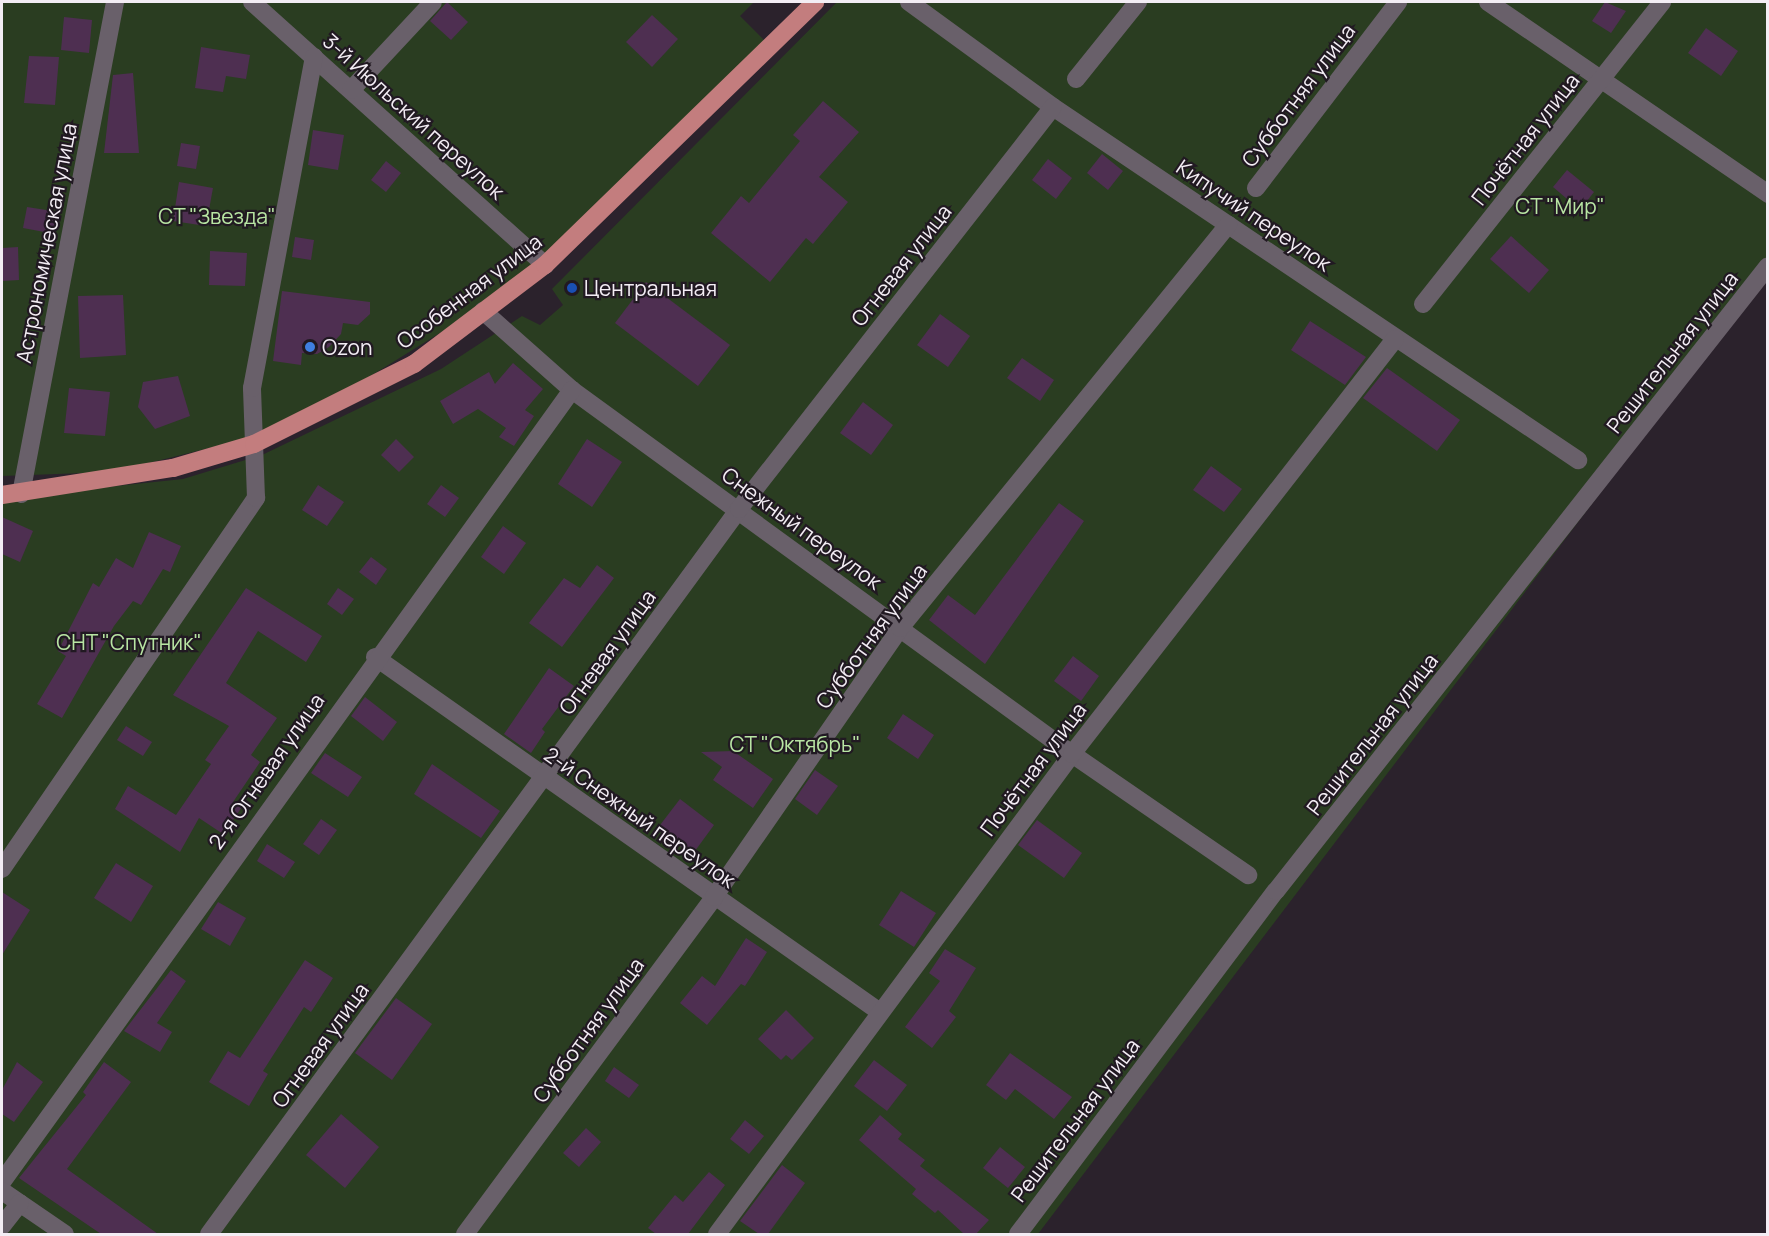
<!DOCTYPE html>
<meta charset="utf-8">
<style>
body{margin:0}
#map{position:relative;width:1769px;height:1236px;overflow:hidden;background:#2b222c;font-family:Manrope,sans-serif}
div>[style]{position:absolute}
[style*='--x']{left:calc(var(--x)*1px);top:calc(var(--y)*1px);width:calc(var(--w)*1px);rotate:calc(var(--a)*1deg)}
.green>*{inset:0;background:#2a3d21}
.building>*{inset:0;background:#4e2f51}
.minor>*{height:18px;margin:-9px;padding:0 9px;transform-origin:9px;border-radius:9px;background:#69606a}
.major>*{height:18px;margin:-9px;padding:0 9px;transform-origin:9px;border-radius:9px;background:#c37d7e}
.dots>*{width:16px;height:16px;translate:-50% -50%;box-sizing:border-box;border:3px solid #211922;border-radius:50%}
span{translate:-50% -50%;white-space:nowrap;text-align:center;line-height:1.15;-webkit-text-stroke:4.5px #211922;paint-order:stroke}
.street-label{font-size:21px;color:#f3edf4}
.park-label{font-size:21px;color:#b8e5a3}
.poi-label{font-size:21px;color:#f3edf4}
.left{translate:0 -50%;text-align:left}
.frame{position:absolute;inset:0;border:3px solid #f3edf4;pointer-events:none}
</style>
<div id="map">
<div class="green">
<div style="clip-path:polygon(2px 2px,754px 2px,740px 16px,772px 48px,540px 271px,335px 398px,246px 439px,112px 472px,2px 476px)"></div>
<div style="clip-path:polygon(837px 2px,1767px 2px,1767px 273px,1038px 1234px,2px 1234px,2px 498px,183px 479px,262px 455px,441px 369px,522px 316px,540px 325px,563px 305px,552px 289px)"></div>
</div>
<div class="building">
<div style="clip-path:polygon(447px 2px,468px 22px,451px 40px,430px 21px)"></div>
<div style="clip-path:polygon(1605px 2px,1626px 11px,1611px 33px,1592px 21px)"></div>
<div style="clip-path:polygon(652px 15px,678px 39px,652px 67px,626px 42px)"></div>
<div style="clip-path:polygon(64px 17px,92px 20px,89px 53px,61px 50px)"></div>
<div style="clip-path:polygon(1706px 28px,1738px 51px,1721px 76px,1688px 53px)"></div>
<div style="clip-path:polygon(201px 47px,250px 55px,246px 79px,226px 76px,223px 92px,195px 88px)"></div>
<div style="clip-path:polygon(29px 56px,59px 57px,55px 105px,24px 103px)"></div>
<div style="clip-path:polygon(133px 73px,139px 153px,104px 153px,113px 75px)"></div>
<div style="clip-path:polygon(823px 101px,859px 132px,819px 177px,848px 202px,813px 244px,806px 238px,770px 282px,711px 233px,741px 196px,749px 203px,800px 141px,793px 135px)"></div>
<div style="clip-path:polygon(313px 130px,344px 135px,338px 170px,308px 165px)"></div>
<div style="clip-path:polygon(181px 143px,200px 146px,196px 169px,177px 166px)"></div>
<div style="clip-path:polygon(1102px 154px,1123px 171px,1108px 190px,1087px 173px)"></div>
<div style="clip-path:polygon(1048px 159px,1072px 178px,1056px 199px,1032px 180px)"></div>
<div style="clip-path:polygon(386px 161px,401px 173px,386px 192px,371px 180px)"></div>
<div style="clip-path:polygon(1567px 170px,1594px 192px,1580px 210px,1553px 187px)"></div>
<div style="clip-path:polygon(179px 182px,213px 188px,206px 226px,173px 221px)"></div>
<div style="clip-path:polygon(27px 207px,59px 212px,55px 234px,23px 228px)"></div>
<div style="clip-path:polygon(1511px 236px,1549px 270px,1529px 293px,1490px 259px)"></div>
<div style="clip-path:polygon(295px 237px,314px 240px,311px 260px,292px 257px)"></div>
<div style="clip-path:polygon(18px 247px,19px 280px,2px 281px,2px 248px)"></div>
<div style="clip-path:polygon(210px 251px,247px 253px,245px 286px,209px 285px)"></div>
<div style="clip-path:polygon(646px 282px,730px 345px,698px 386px,615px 323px)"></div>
<div style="clip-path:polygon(282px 291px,370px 302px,370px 314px,358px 325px,343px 323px,341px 334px,329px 347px,317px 354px,302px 353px,301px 365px,273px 361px)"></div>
<div style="clip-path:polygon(123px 295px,126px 355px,80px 358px,78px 296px)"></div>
<div style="clip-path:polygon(940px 314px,970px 336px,948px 367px,917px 345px)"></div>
<div style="clip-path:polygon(1310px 321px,1366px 357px,1345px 385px,1291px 350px)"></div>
<div style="clip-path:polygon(1022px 358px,1054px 380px,1040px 401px,1007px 378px)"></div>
<div style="clip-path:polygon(513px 363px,543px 389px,525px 410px,534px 416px,514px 446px,499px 437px,506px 428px,478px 409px,453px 424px,440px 401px,489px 372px,495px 384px)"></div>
<div style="clip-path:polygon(1387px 368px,1460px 420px,1437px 451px,1363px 398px)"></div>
<div style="clip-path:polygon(178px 376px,190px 416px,155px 429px,138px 407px,143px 382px)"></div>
<div style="clip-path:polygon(69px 388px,110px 392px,105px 436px,64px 433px)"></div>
<div style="clip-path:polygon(863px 402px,893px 425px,871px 455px,840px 433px)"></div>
<div style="clip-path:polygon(396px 439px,414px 457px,399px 472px,381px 455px)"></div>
<div style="clip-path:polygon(587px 439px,622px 462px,592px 507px,558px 484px)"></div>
<div style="clip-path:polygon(1211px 466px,1242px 489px,1224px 512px,1193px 490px)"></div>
<div style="clip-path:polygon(318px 485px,344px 502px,327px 526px,302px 510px)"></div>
<div style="clip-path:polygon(441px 485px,459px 498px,445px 517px,427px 504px)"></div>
<div style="clip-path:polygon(1059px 503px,1084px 521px,985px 664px,929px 620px,948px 595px,975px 615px)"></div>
<div style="clip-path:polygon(2px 517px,33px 531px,20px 562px,2px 554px)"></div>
<div style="clip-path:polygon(503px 526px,526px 543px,504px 574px,481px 557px)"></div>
<div style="clip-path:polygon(149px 532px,181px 546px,170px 572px,163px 569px,141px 605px,133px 601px,114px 626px,62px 718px,37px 704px,66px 656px,58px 651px,93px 583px,99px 587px,116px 558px,133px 568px)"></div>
<div style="clip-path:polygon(371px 557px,387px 569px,376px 585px,359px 572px)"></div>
<div style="clip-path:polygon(597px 565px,614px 578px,562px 647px,529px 623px,564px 578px,580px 588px)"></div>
<div style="clip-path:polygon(246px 588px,322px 636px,306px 662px,258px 631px,226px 683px,277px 718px,251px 755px,260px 762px,233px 802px,242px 807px,223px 834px,199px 818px,180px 852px,115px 809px,128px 786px,176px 815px,211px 764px,205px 760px,229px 726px,173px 695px)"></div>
<div style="clip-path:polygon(338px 588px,354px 599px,342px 615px,327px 604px)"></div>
<div style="clip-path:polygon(1073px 656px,1099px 676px,1081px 701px,1054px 681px)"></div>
<div style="clip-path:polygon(549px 668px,574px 686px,542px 729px,545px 732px,531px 753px,504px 734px)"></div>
<div style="clip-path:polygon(365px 697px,397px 722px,383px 741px,351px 716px)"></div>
<div style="clip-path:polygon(903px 714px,934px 735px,918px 759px,887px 738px)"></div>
<div style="clip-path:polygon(126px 726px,152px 742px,143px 756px,117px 740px)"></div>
<div style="clip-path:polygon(733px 751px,773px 779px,753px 808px,713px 780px,722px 767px,701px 752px)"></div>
<div style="clip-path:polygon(325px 753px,362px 777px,348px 797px,311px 773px)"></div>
<div style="clip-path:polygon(432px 764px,500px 811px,481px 838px,414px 794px)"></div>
<div style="clip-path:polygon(815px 770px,838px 786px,817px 815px,795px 799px)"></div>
<div style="clip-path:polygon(680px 799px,714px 825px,692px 855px,657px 829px)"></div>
<div style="clip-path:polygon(321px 819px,337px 830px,319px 855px,303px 844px)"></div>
<div style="clip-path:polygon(1037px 820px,1082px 853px,1064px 878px,1018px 845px)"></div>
<div style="clip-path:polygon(267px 844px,295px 862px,284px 878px,257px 861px)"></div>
<div style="clip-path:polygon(116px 863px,153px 886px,131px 922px,94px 898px)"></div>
<div style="clip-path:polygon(901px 891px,936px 913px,914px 947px,879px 925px)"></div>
<div style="clip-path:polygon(2px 892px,30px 910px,2px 955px)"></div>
<div style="clip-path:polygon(218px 902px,246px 918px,230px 946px,201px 929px)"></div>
<div style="clip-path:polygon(746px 938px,767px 952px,745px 986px,741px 984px,707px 1025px,680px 1003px,702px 976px,715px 986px)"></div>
<div style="clip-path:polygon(945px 949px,976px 968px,949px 1011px,956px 1017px,932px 1048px,905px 1027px,940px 981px,929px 973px)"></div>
<div style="clip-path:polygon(305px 960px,333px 978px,311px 1012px,304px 1007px,263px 1071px,268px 1074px,249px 1106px,209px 1082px,228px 1051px,240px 1058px)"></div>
<div style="clip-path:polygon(171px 970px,186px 981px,157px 1023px,172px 1032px,160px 1052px,124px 1031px)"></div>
<div style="clip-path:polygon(396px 998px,432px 1024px,392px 1080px,355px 1053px)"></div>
<div style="clip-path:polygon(786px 1010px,814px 1038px,792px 1060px,786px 1055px,781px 1060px,758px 1039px)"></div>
<div style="clip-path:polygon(1010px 1053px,1072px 1097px,1054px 1119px,1015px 1089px,1006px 1100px,986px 1085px)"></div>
<div style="clip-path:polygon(874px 1060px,907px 1085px,887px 1111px,854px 1086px)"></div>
<div style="clip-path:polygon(17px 1062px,43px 1082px,14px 1122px,2px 1114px,2px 1090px)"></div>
<div style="clip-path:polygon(104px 1062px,131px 1082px,67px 1169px,158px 1234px,101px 1234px,19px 1178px,86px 1095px,83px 1092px)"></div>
<div style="clip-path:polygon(614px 1067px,639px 1085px,629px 1098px,605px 1081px)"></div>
<div style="clip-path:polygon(341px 1114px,379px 1147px,345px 1188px,306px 1155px)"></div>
<div style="clip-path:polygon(880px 1115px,902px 1134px,898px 1139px,925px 1160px,920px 1166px,989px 1220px,976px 1234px,964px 1234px,938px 1210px,935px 1213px,912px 1194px,916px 1189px,859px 1140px)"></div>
<div style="clip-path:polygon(745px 1120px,764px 1136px,749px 1154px,730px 1139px)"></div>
<div style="clip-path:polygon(586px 1128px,601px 1142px,579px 1167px,563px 1153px)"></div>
<div style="clip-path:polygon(1000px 1147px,1025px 1167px,1008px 1188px,983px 1168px)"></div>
<div style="clip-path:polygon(782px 1165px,805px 1183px,768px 1234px,759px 1234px,740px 1221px)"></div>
<div style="clip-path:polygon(709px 1172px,725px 1185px,688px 1234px,656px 1234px,648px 1228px,675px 1195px,683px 1202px)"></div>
</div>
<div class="minor">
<div style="--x:252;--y:2;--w:394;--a:41.9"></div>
<div style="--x:909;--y:2;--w:178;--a:36.1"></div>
<div style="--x:1053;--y:107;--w:633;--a:33.92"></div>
<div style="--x:1488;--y:2;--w:340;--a:34.4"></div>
<div style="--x:1076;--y:79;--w:99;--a:-51.2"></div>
<div style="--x:351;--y:90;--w:120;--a:-47"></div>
<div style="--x:1256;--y:188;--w:234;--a:-52.6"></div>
<div style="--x:1423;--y:304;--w:385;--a:-51.6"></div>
<div style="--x:483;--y:311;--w:119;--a:41.6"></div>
<div style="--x:572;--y:390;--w:618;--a:36.05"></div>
<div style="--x:1072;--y:754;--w:214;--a:34.5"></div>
<div style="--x:21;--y:494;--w:501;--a:-79.18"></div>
<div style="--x:375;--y:657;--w:617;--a:35.11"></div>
<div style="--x:2;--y:869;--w:450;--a:-55.6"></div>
<div style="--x:256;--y:498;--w:110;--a:-92.1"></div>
<div style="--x:252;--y:388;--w:337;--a:-79.4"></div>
<div style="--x:2;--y:1182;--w:976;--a:-54.26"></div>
<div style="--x:2;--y:1191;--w:76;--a:34.3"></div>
<div style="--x:2;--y:1226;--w:29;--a:-52"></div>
<div style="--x:209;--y:1234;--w:898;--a:-53.83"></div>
<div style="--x:739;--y:509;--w:510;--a:-52.01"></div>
<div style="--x:465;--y:1234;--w:419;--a:-53.5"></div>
<div style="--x:714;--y:897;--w:327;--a:-55.3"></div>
<div style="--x:900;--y:628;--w:520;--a:-50.86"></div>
<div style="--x:717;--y:1234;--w:597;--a:-53.51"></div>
<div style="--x:1072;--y:754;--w:526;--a:-52.11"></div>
<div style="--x:1018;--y:1234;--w:429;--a:-53.1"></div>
<div style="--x:1276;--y:891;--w:795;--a:-51.79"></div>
</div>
<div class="major">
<div style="--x:2;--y:495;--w:173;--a:-9"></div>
<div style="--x:173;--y:468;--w:84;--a:-16.5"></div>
<div style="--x:254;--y:444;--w:179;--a:-26.6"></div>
<div style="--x:414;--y:364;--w:164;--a:-37.1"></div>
<div style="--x:545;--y:265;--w:377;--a:-44.2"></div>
</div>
<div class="dots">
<div style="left:572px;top:288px;background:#1a4fb4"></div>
<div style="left:310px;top:347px;background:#3f7fe0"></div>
</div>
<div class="street-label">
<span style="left:1298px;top:95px;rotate:-53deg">Субботняя улица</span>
<span style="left:414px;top:116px;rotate:42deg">3-й Июльский переулок</span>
<span style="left:1525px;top:139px;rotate:-52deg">Почётная улица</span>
<span style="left:1254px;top:215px;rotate:34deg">Кипучий переулок</span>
<span style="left:46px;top:243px;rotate:-79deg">Астрономическая улица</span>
<span style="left:901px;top:265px;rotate:-52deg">Огневая улица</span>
<span style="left:469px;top:291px;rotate:-37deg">Особенная улица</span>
<span style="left:1672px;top:352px;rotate:-52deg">Решительная улица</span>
<span style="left:802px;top:528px;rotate:36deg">Снежный переулок</span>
<span style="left:871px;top:636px;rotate:-54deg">Субботняя улица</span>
<span style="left:607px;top:652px;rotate:-54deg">Огневая улица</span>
<span style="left:1372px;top:734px;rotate:-52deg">Решительная улица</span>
<span style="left:1033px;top:769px;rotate:-53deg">Почётная улица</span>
<span style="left:266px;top:771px;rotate:-55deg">2-я Огневая улица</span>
<span style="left:640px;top:817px;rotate:35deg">2-й Снежный переулок</span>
<span style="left:588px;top:1030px;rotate:-54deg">Субботняя улица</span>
<span style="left:320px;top:1045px;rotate:-54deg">Огневая улица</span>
<span style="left:1075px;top:1120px;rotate:-53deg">Решительная улица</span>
</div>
<div class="park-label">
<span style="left:1560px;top:206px">СТ "Мир"</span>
<span style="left:217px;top:216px">СТ "Звезда"</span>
<span style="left:129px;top:642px">СНТ "Спутник"</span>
<span style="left:795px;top:744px">СТ "Октябрь"</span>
</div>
<div class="poi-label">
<span class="left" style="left:584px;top:288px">Центральная</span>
<span class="left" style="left:322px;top:347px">Ozon</span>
</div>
<div class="frame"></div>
</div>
